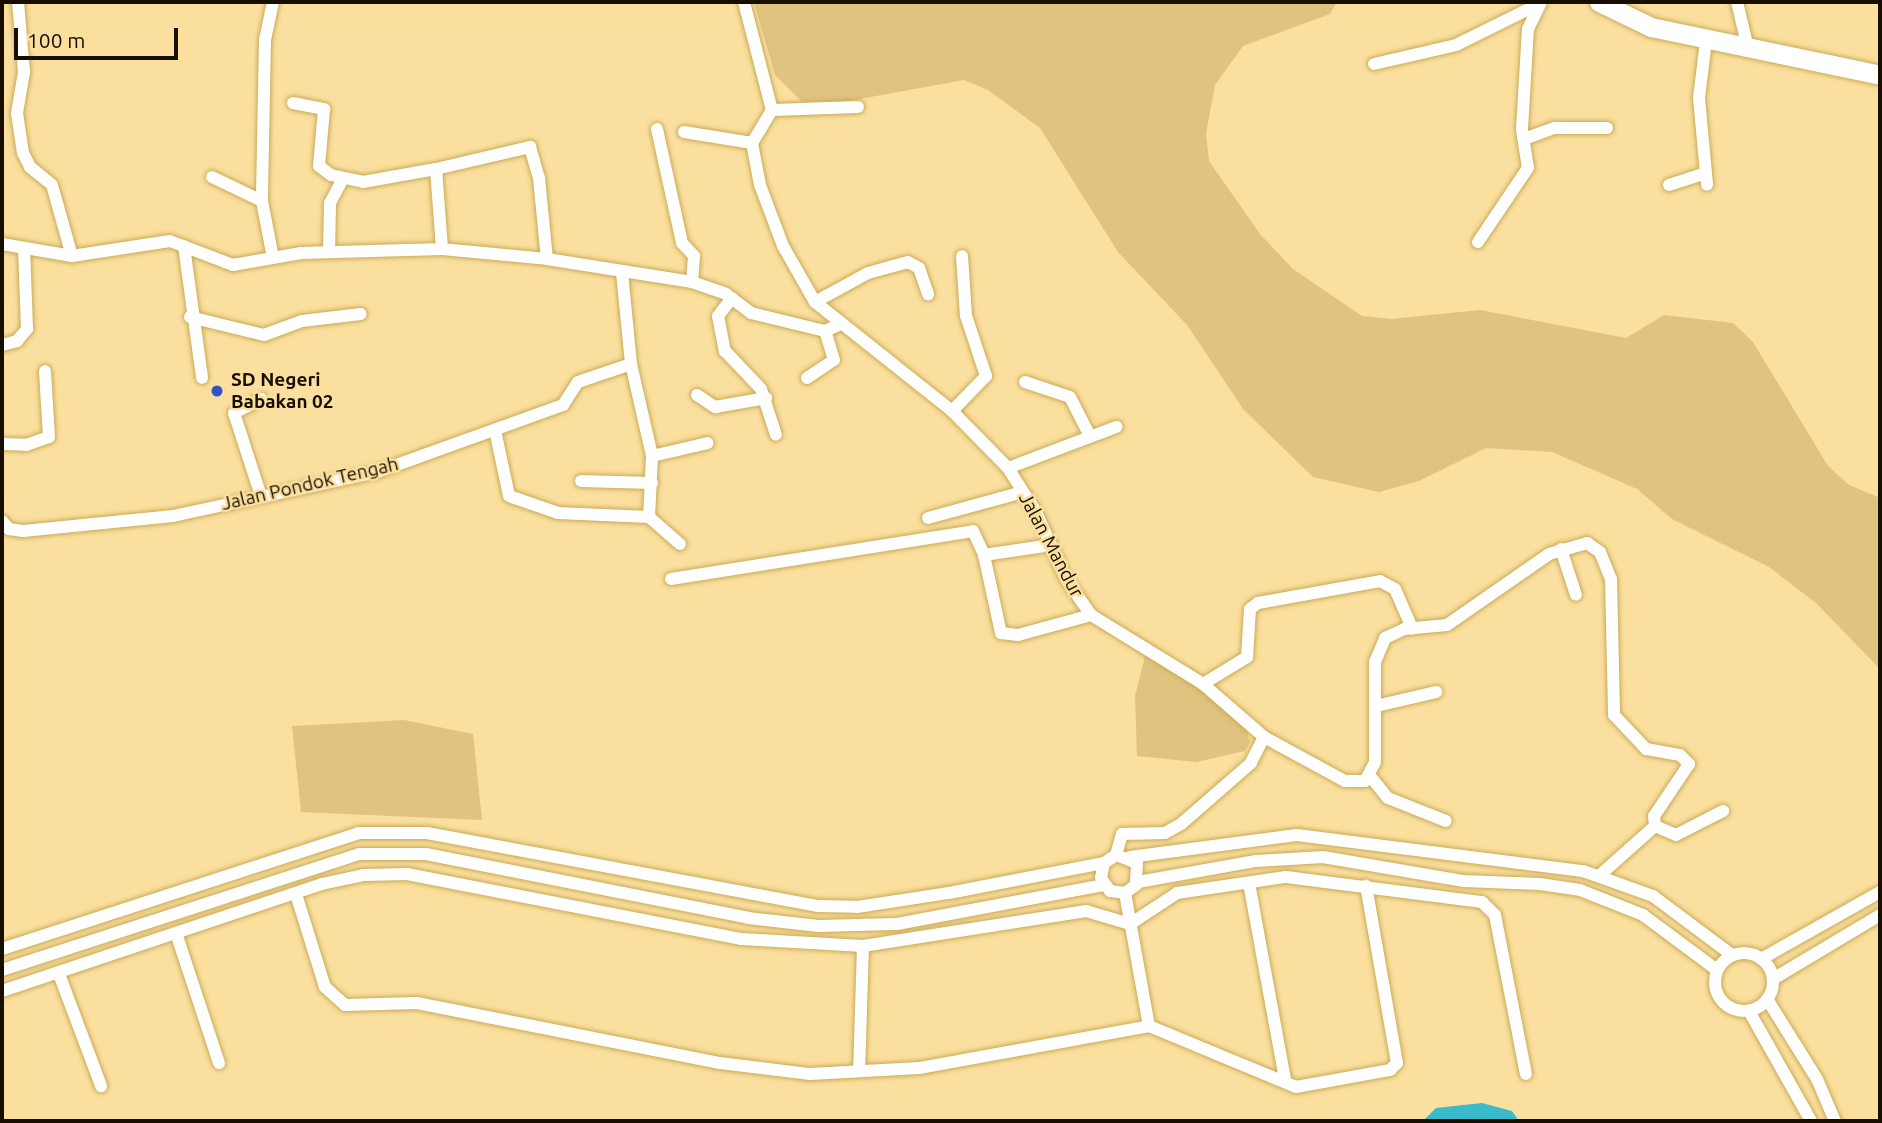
<!DOCTYPE html>
<style>
body{margin:0}
#map{position:relative;width:1882px;height:1123px;overflow:hidden;background:#fadf9e;font-family:Ubuntu,sans-serif}
div>[style]{position:absolute}
[style*='--x']{left:calc(var(--x)*1px);top:calc(var(--y)*1px);width:calc(var(--w)*1px);rotate:calc(var(--a)*1deg)}
.green>*{inset:0;background:#dfc37e}
.water>*{inset:0;background:#3abbcc}
.roads{filter:drop-shadow(0 0 2px #cbaa56) drop-shadow(0 0 2px #cbaa56)}
.minor>*{height:12px;margin:-6px;padding:0 6px;transform-origin:6px;border-radius:6px;background:#fff}
.minor>.ring{margin:-6px;padding:0;box-sizing:content-box;background:none;border:12px solid #fff;border-radius:50%}
.primary>*{height:19px;margin:-9.5px;padding:0 9.5px;transform-origin:9.5px;border-radius:9.5px;background:#fff}
.dots>*{width:19px;height:19px;translate:-50% -50%;box-sizing:border-box;border:4px solid #fadf9e;border-radius:50%}
span{translate:-50% -50%;white-space:nowrap;text-align:center;line-height:1.15;-webkit-text-stroke:5px #fadf9e;paint-order:stroke}
.poi-label{font-size:19px;color:#180e00;font-weight:700}
.left{translate:0 -50%;text-align:left}
.street-label{font-size:19px;color:#180e00}
.frame{position:absolute;inset:0;border:4px solid #180e00;pointer-events:none}
.scale{position:absolute;left:14px;top:28px;width:164px;height:32px;box-sizing:border-box;border:4px solid #180e00;border-top:0;padding-left:9px;font-size:21px;line-height:24px;white-space:nowrap;color:#180e00;-webkit-text-stroke:5px #fadf9e;paint-order:stroke}
</style>
<div id="map">
<div class="green">
<div style="clip-path:polygon(754px 2px,1337px 2px,1330px 14px,1243px 46px,1215px 85px,1206px 134px,1209px 161px,1260px 234px,1293px 269px,1362px 316px,1391px 319px,1480px 310px,1626px 338px,1664px 315px,1733px 323px,1753px 342px,1828px 466px,1849px 485px,1880px 498px,1880px 669px,1816px 603px,1769px 567px,1672px 519px,1637px 489px,1552px 452px,1486px 448px,1419px 481px,1379px 492px,1313px 477px,1243px 409px,1187px 325px,1118px 252px,1040px 128px,988px 90px,964px 80px,843px 102px,801px 101px,775px 75px)"></div>
<div style="clip-path:polygon(1146px 652px,1219px 701px,1246px 727px,1250px 742px,1245px 751px,1196px 762px,1137px 756px,1135px 696px)"></div>
<div style="clip-path:polygon(404px 720px,473px 734px,482px 820px,301px 812px,292px 726px)"></div>
</div>
<div class="water">
<div style="clip-path:polygon(1482px 1103px,1512px 1111px,1519px 1121px,1423px 1121px,1436px 1108px)"></div>
</div>
<div class="roads">
<div class="minor">
<div style="--x:18;--y:2;--w:70;--a:85.1"></div>
<div style="--x:24;--y:72;--w:42;--a:99.7"></div>
<div style="--x:17;--y:113;--w:40;--a:81.5"></div>
<div style="--x:23;--y:153;--w:16;--a:63"></div>
<div style="--x:30;--y:167;--w:28;--a:39"></div>
<div style="--x:52;--y:185;--w:74;--a:74.3"></div>
<div style="--x:273;--y:2;--w:38;--a:102"></div>
<div style="--x:265;--y:39;--w:162;--a:91.1"></div>
<div style="--x:262;--y:201;--w:58;--a:79.1"></div>
<div style="--x:744;--y:2;--w:112;--a:75.5"></div>
<div style="--x:772;--y:110;--w:39;--a:121"></div>
<div style="--x:752;--y:143;--w:43;--a:79.2"></div>
<div style="--x:760;--y:185;--w:65;--a:69.3"></div>
<div style="--x:783;--y:246;--w:64;--a:60.3"></div>
<div style="--x:815;--y:302;--w:175;--a:38.5"></div>
<div style="--x:952;--y:411;--w:80;--a:45.5"></div>
<div style="--x:1008;--y:468;--w:52;--a:57.5"></div>
<div style="--x:1036;--y:512;--w:73;--a:65.9"></div>
<div style="--x:1066;--y:579;--w:44;--a:55.2"></div>
<div style="--x:1091;--y:615;--w:132;--a:31.6"></div>
<div style="--x:1203;--y:684;--w:81;--a:41"></div>
<div style="--x:1264;--y:737;--w:29;--a:117"></div>
<div style="--x:1251;--y:763;--w:93;--a:138.9"></div>
<div style="--x:1181;--y:824;--w:18;--a:151"></div>
<div style="--x:1165;--y:833;--w:43;--a:178.7"></div>
<div style="--x:1122;--y:834;--w:22;--a:106"></div>
<div style="--x:1737;--y:2;--w:47;--a:76.6"></div>
<div style="--x:1706;--y:41;--w:57;--a:97"></div>
<div style="--x:1699;--y:98;--w:87;--a:84.7"></div>
<div style="--x:1374;--y:64;--w:84;--a:-13"></div>
<div style="--x:1456;--y:45;--w:90;--a:-26.3"></div>
<div style="--x:293;--y:103;--w:32;--a:11"></div>
<div style="--x:324;--y:109;--w:57;--a:95"></div>
<div style="--x:319;--y:166;--w:15;--a:37"></div>
<div style="--x:331;--y:175;--w:33;--a:12"></div>
<div style="--x:363;--y:182;--w:74;--a:-10.1"></div>
<div style="--x:436;--y:169;--w:80;--a:85.7"></div>
<div style="--x:772;--y:110;--w:86;--a:-2"></div>
<div style="--x:657;--y:129;--w:117;--a:77.6"></div>
<div style="--x:682;--y:243;--w:18;--a:47"></div>
<div style="--x:694;--y:256;--w:26;--a:94"></div>
<div style="--x:684;--y:132;--w:69;--a:9.2"></div>
<div style="--x:1524;--y:139;--w:33;--a:-20"></div>
<div style="--x:1555;--y:128;--w:52;--a:0"></div>
<div style="--x:436;--y:169;--w:97;--a:-13.2"></div>
<div style="--x:530;--y:147;--w:32;--a:74"></div>
<div style="--x:539;--y:178;--w:81;--a:84.4"></div>
<div style="--x:212;--y:177;--w:55;--a:25.6"></div>
<div style="--x:1669;--y:185;--w:38;--a:-18"></div>
<div style="--x:1478;--y:242;--w:89;--a:-56"></div>
<div style="--x:1528;--y:168;--w:39;--a:-99"></div>
<div style="--x:1522;--y:129;--w:100;--a:-86.6"></div>
<div style="--x:1528;--y:29;--w:30;--a:-64"></div>
<div style="--x:2;--y:244;--w:71;--a:9.7"></div>
<div style="--x:72;--y:256;--w:99;--a:-8.7"></div>
<div style="--x:170;--y:241;--w:67;--a:20.9"></div>
<div style="--x:233;--y:265;--w:69;--a:-10"></div>
<div style="--x:301;--y:253;--w:141;--a:-1.6"></div>
<div style="--x:442;--y:249;--w:105;--a:5.4"></div>
<div style="--x:547;--y:259;--w:147;--a:9"></div>
<div style="--x:692;--y:282;--w:36;--a:19"></div>
<div style="--x:726;--y:294;--w:31;--a:37"></div>
<div style="--x:751;--y:313;--w:76;--a:13.7"></div>
<div style="--x:825;--y:331;--w:17;--a:-24"></div>
<div style="--x:184;--y:246;--w:133;--a:82.2"></div>
<div style="--x:329;--y:252;--w:49;--a:-88.8"></div>
<div style="--x:330;--y:203;--w:26;--a:-62"></div>
<div style="--x:732;--y:298;--w:23;--a:128"></div>
<div style="--x:718;--y:316;--w:36;--a:79"></div>
<div style="--x:725;--y:351;--w:52;--a:46.5"></div>
<div style="--x:761;--y:389;--w:48;--a:71.9"></div>
<div style="--x:815;--y:302;--w:60;--a:-28.7"></div>
<div style="--x:868;--y:273;--w:41;--a:-15.4"></div>
<div style="--x:908;--y:262;--w:13;--a:29"></div>
<div style="--x:919;--y:268;--w:28;--a:71"></div>
<div style="--x:190;--y:317;--w:76;--a:13.7"></div>
<div style="--x:264;--y:335;--w:40;--a:-20.2"></div>
<div style="--x:302;--y:321;--w:59;--a:-6.8"></div>
<div style="--x:2;--y:345;--w:16;--a:-15"></div>
<div style="--x:17;--y:341;--w:16;--a:-50"></div>
<div style="--x:27;--y:329;--w:81;--a:-92.1"></div>
<div style="--x:631;--y:364;--w:94;--a:77.1"></div>
<div style="--x:652;--y:456;--w:61;--a:92.8"></div>
<div style="--x:649;--y:517;--w:41;--a:41.1"></div>
<div style="--x:807;--y:378;--w:32;--a:-34"></div>
<div style="--x:834;--y:360;--w:30;--a:-107"></div>
<div style="--x:1025;--y:382;--w:47;--a:18.4"></div>
<div style="--x:1070;--y:397;--w:44;--a:62.9"></div>
<div style="--x:697;--y:395;--w:22;--a:34"></div>
<div style="--x:715;--y:407;--w:52;--a:-10"></div>
<div style="--x:952;--y:411;--w:49;--a:-45.8"></div>
<div style="--x:986;--y:376;--w:63;--a:-108.4"></div>
<div style="--x:966;--y:316;--w:60;--a:-93.8"></div>
<div style="--x:495;--y:430;--w:67;--a:78"></div>
<div style="--x:509;--y:496;--w:52;--a:19.1"></div>
<div style="--x:558;--y:513;--w:91;--a:2.5"></div>
<div style="--x:2;--y:444;--w:24;--a:2"></div>
<div style="--x:26;--y:445;--w:24;--a:-19"></div>
<div style="--x:49;--y:437;--w:66;--a:-93.5"></div>
<div style="--x:652;--y:456;--w:57;--a:-13.1"></div>
<div style="--x:1008;--y:468;--w:116;--a:-20.8"></div>
<div style="--x:581;--y:481;--w:71;--a:1.6"></div>
<div style="--x:260;--y:493;--w:84;--a:-108"></div>
<div style="--x:234;--y:413;--w:31;--a:-27"></div>
<div style="--x:928;--y:518;--w:98;--a:-15.3"></div>
<div style="--x:2;--y:521;--w:11;--a:49"></div>
<div style="--x:9;--y:529;--w:14;--a:8"></div>
<div style="--x:23;--y:531;--w:151;--a:-5.7"></div>
<div style="--x:173;--y:516;--w:209;--a:-12.2"></div>
<div style="--x:377;--y:472;--w:198;--a:-19.8"></div>
<div style="--x:563;--y:405;--w:27;--a:-57"></div>
<div style="--x:578;--y:382;--w:56;--a:-18.8"></div>
<div style="--x:631;--y:364;--w:91;--a:-95.6"></div>
<div style="--x:1561;--y:549;--w:48;--a:71.9"></div>
<div style="--x:984;--y:555;--w:68;--a:-8.5"></div>
<div style="--x:671;--y:579;--w:306;--a:-9"></div>
<div style="--x:973;--y:531;--w:26;--a:65"></div>
<div style="--x:984;--y:555;--w:80;--a:77.7"></div>
<div style="--x:1001;--y:633;--w:17;--a:7"></div>
<div style="--x:1018;--y:635;--w:76;--a:-15.3"></div>
<div style="--x:1203;--y:684;--w:52;--a:-31.5"></div>
<div style="--x:1247;--y:657;--w:48;--a:-86.4"></div>
<div style="--x:1250;--y:609;--w:10;--a:-37"></div>
<div style="--x:1258;--y:603;--w:124;--a:-10.2"></div>
<div style="--x:1380;--y:581;--w:17;--a:28"></div>
<div style="--x:1395;--y:589;--w:43;--a:66.4"></div>
<div style="--x:1376;--y:706;--w:62;--a:-13.1"></div>
<div style="--x:1264;--y:737;--w:92;--a:28.5"></div>
<div style="--x:1345;--y:781;--w:20;--a:0"></div>
<div style="--x:1365;--y:781;--w:21;--a:-62"></div>
<div style="--x:1375;--y:762;--w:100;--a:-90"></div>
<div style="--x:1375;--y:662;--w:26;--a:-67"></div>
<div style="--x:1385;--y:638;--w:21;--a:-25"></div>
<div style="--x:1404;--y:629;--w:43;--a:-5.3"></div>
<div style="--x:1447;--y:625;--w:124;--a:-34.8"></div>
<div style="--x:1549;--y:554;--w:40;--a:-16"></div>
<div style="--x:1587;--y:543;--w:16;--a:35"></div>
<div style="--x:1600;--y:552;--w:29;--a:68"></div>
<div style="--x:1611;--y:579;--w:136;--a:88.7"></div>
<div style="--x:1614;--y:715;--w:47;--a:46.7"></div>
<div style="--x:1646;--y:749;--w:35;--a:10"></div>
<div style="--x:1680;--y:755;--w:13;--a:45"></div>
<div style="--x:1689;--y:764;--w:63;--a:123.9"></div>
<div style="--x:1654;--y:816;--w:10;--a:84"></div>
<div style="--x:1655;--y:826;--w:23;--a:23"></div>
<div style="--x:1676;--y:835;--w:53;--a:-27.1"></div>
<div style="--x:1370;--y:776;--w:28;--a:51"></div>
<div style="--x:1388;--y:798;--w:62;--a:21.6"></div>
<div style="--x:1130;--y:857;--w:168;--a:-7.5"></div>
<div style="--x:1297;--y:835;--w:288;--a:7.2"></div>
<div style="--x:1583;--y:871;--w:74;--a:19.7"></div>
<div style="--x:1653;--y:896;--w:99;--a:36.8"></div>
<div style="--x:1600;--y:875;--w:74;--a:-41.7"></div>
<div style="--x:1138;--y:882;--w:120;--a:-10.1"></div>
<div style="--x:1256;--y:861;--w:67;--a:-3.4"></div>
<div style="--x:1323;--y:857;--w:143;--a:9.7"></div>
<div style="--x:1464;--y:881;--w:76;--a:2.3"></div>
<div style="--x:1540;--y:884;--w:40;--a:8.5"></div>
<div style="--x:1580;--y:890;--w:68;--a:21.6"></div>
<div style="--x:1643;--y:915;--w:92;--a:36.6"></div>
<div style="--x:1249;--y:883;--w:200;--a:79.6"></div>
<div style="--x:1125;--y:893;--w:135;--a:79.8"></div>
<div style="--x:296;--y:894;--w:97;--a:72.7"></div>
<div style="--x:325;--y:987;--w:27;--a:42"></div>
<div style="--x:345;--y:1005;--w:72;--a:-1.6"></div>
<div style="--x:417;--y:1003;--w:309;--a:11.2"></div>
<div style="--x:720;--y:1063;--w:91;--a:7"></div>
<div style="--x:810;--y:1074;--w:109;--a:-3.2"></div>
<div style="--x:919;--y:1068;--w:234;--a:-10.3"></div>
<div style="--x:1149;--y:1026;--w:159;--a:22.5"></div>
<div style="--x:1296;--y:1087;--w:96;--a:-10.3"></div>
<div style="--x:1390;--y:1070;--w:10;--a:-45"></div>
<div style="--x:1397;--y:1063;--w:180;--a:-99.9"></div>
<div style="--x:177;--y:936;--w:134;--a:71.7"></div>
<div style="--x:863;--y:946;--w:226;--a:-8.9"></div>
<div style="--x:1086;--y:911;--w:46;--a:16.5"></div>
<div style="--x:1130;--y:924;--w:56;--a:-33.4"></div>
<div style="--x:1177;--y:893;--w:110;--a:-8.4"></div>
<div style="--x:1286;--y:877;--w:198;--a:7.3"></div>
<div style="--x:1482;--y:902;--w:18;--a:45"></div>
<div style="--x:1495;--y:915;--w:162;--a:79"></div>
<div style="--x:2;--y:949;--w:374;--a:-18"></div>
<div style="--x:358;--y:833;--w:69;--a:0"></div>
<div style="--x:427;--y:833;--w:398;--a:10.6"></div>
<div style="--x:818;--y:906;--w:39;--a:1"></div>
<div style="--x:857;--y:907;--w:93;--a:-8.7"></div>
<div style="--x:949;--y:893;--w:158;--a:-11"></div>
<div style="--x:1104;--y:863;--w:14;--a:-34"></div>
<div style="--x:1116;--y:855;--w:22;--a:21"></div>
<div style="--x:1137;--y:863;--w:22;--a:93"></div>
<div style="--x:1136;--y:885;--w:14;--a:144"></div>
<div style="--x:1125;--y:893;--w:15;--a:-172"></div>
<div style="--x:1110;--y:891;--w:16;--a:-125"></div>
<div style="--x:1101;--y:878;--w:15;--a:-79"></div>
<div class="ring" style="left:1715px;top:953px;width:46px;height:46px"></div>
<div style="--x:1761;--y:959;--w:137;--a:-29.4"></div>
<div style="--x:2;--y:970;--w:375;--a:-18"></div>
<div style="--x:359;--y:854;--w:67;--a:0"></div>
<div style="--x:426;--y:854;--w:328;--a:11.2"></div>
<div style="--x:748;--y:918;--w:71;--a:6.4"></div>
<div style="--x:819;--y:926;--w:78;--a:-1.5"></div>
<div style="--x:897;--y:924;--w:211;--a:-10.7"></div>
<div style="--x:59;--y:974;--w:120;--a:69.4"></div>
<div style="--x:1773;--y:979;--w:125;--a:-30.9"></div>
<div style="--x:2;--y:991;--w:337;--a:-18.5"></div>
<div style="--x:322;--y:884;--w:43;--a:-12.1"></div>
<div style="--x:364;--y:875;--w:43;--a:-1.3"></div>
<div style="--x:407;--y:874;--w:341;--a:11"></div>
<div style="--x:742;--y:939;--w:121;--a:3.3"></div>
<div style="--x:863;--y:946;--w:125;--a:91.8"></div>
<div style="--x:1767;--y:999;--w:94;--a:58"></div>
<div style="--x:1817;--y:1079;--w:46;--a:66.8"></div>
<div style="--x:1749;--y:1011;--w:126;--a:60.6"></div>
</div>
<div class="primary">
<div style="--x:1599;--y:2;--w:58;--a:25.7"></div>
<div style="--x:1651;--y:27;--w:234;--a:11.8"></div>
</div>
</div>
<div class="dots">
<div style="left:217px;top:391px;background:#3653c5"></div>
</div>
<div class="poi-label">
<span class="left" style="left:231px;top:391px">SD Negeri<br>Babakan 02</span>
</div>
<div class="street-label">
<span style="left:310px;top:484px;rotate:-13deg">Jalan Pondok Tengah</span>
<span style="left:1051px;top:545px;rotate:62deg">Jalan Mandur</span>
</div>
<div class="frame"></div>
<div class="scale">100 m</div>
</div>
